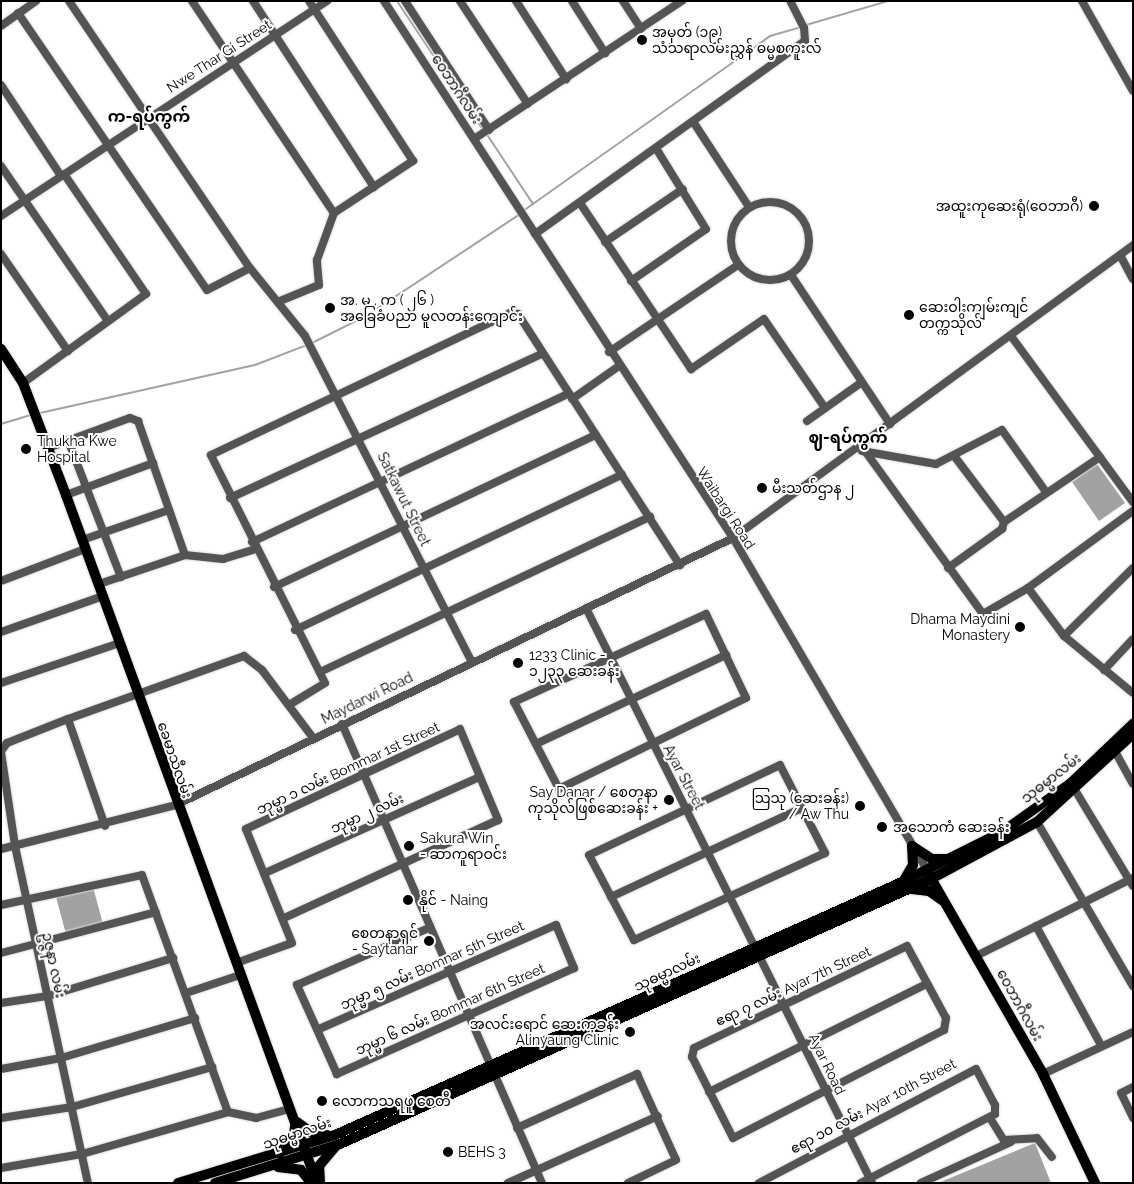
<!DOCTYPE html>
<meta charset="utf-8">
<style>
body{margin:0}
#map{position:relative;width:1134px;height:1184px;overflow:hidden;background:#fff;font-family:Raleway,"Noto Sans Myanmar",sans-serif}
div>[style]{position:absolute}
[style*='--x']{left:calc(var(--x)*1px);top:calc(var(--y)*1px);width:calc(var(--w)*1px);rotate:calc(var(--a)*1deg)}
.water>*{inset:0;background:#a2a2a2}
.stream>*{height:2px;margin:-1px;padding:0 1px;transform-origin:1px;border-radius:1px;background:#a2a2a2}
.roads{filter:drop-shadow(0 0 1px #dbdbdb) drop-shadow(0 0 1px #dbdbdb)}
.minor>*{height:8px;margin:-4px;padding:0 4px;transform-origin:4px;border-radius:4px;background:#545454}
.minor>.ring{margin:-4px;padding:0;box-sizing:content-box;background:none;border:8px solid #545454;border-radius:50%}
.major>*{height:10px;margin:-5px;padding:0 5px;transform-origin:5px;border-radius:5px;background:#000}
.dots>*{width:14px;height:14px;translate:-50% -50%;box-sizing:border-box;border:2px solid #fff;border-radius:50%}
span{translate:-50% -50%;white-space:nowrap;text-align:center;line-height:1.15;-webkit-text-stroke:4px #fff;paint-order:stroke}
.poi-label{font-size:14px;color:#000}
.left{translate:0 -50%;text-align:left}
.right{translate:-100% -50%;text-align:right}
.street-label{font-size:14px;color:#000}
.quarter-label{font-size:16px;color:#000;font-weight:700}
.frame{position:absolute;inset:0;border:2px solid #000;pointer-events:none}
</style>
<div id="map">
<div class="water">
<div style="clip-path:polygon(1097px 464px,1125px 503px,1099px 521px,1072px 482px)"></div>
<div style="clip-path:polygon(93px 887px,103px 924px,66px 934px,56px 897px)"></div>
<div style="clip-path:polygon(1035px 1143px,1051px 1183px,938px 1183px)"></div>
</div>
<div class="stream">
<div style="--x:397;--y:1;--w:155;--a:56.3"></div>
<div style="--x:806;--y:25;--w:85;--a:-16.3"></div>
<div style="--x:486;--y:133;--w:85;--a:56.5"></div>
<div style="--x:523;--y:211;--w:303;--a:-35.3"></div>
<div style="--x:770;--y:36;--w:33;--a:-16"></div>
<div style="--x:312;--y:343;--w:60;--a:-26.6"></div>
<div style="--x:366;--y:316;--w:185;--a:-33.5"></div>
<div style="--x:40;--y:413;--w:220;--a:-12.6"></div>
<div style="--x:255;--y:365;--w:56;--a:-21"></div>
<div style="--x:1;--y:424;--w:31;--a:-17"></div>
</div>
<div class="roads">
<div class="minor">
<div style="--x:69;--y:1;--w:323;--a:55.9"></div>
<div style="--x:250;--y:268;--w:87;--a:51"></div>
<div style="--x:305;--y:336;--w:365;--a:62.9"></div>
<div style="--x:192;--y:1;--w:255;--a:56.2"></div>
<div style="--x:253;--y:1;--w:222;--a:57"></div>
<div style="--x:384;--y:1;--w:640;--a:56.98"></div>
<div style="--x:733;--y:538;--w:385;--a:59.7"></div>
<div style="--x:405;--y:1;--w:154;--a:56.9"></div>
<div style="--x:460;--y:1;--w:123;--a:56.6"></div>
<div style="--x:516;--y:1;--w:93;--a:57.3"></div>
<div style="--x:572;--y:1;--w:62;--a:57.6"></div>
<div style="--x:623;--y:1;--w:33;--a:57"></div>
<div style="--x:1082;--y:1;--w:103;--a:60.5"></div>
<div style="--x:18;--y:13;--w:335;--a:55.7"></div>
<div style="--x:207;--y:290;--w:48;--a:-27.1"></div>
<div style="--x:1;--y:26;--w:43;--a:-35.5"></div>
<div style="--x:1;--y:85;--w:109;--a:56.6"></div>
<div style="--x:694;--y:123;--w:100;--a:56.8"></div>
<div style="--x:474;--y:139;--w:250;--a:-33.6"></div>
<div style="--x:1;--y:166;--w:188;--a:55.4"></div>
<div class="ring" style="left:731px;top:202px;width:70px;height:70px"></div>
<div style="--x:580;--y:203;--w:200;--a:56.2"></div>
<div style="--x:691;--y:369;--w:88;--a:-34.4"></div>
<div style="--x:764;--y:319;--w:108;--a:55.6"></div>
<div style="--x:1;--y:216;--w:391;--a:-33.4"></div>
<div style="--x:535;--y:234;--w:332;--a:-35.6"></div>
<div style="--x:805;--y:41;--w:13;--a:-94"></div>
<div style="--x:804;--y:28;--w:30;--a:-117"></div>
<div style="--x:605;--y:242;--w:94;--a:-34.2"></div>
<div style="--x:1;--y:254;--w:118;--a:55.4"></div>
<div style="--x:1120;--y:255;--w:27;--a:62"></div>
<div style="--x:791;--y:275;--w:179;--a:56.4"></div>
<div style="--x:631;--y:281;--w:91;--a:-34.7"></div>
<div style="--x:706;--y:229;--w:93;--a:-121.8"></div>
<div style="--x:280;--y:301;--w:42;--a:-22.3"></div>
<div style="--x:319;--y:285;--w:25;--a:-95"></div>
<div style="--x:317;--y:260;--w:50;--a:-70.1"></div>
<div style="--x:334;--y:213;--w:95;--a:-33.4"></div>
<div style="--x:413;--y:161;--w:191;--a:-123"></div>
<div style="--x:1011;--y:336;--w:206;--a:53.7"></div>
<div style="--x:609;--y:352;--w:156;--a:-34"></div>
<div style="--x:23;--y:383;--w:152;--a:-35.9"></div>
<div style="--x:146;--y:294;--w:145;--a:-124.3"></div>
<div style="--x:572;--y:399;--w:57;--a:-35.1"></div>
<div style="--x:807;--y:421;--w:67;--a:-35.3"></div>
<div style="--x:68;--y:440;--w:147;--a:68.9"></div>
<div style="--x:48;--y:448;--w:87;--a:-20.1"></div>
<div style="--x:130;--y:418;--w:9;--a:21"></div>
<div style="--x:138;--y:421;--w:142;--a:70.7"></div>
<div style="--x:862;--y:451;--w:75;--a:10"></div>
<div style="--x:936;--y:464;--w:74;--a:-27.3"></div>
<div style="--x:1002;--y:430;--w:76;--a:54.6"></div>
<div style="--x:865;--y:451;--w:201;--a:54.1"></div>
<div style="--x:983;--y:614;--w:52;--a:-30"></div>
<div style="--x:1028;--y:588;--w:130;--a:-36.3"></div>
<div style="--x:955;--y:457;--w:81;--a:53"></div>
<div style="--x:66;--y:495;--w:93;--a:-20.2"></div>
<div style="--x:230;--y:498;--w:344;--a:-24.8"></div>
<div style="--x:82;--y:540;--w:92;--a:-19"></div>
<div style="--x:252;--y:542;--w:349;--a:-25.1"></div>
<div style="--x:948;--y:568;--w:67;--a:-35.8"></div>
<div style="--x:1002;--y:529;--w:7;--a:-74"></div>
<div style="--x:1004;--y:522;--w:116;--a:-34.1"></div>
<div style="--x:1;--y:581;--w:90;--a:-20.9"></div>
<div style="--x:99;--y:584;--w:91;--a:-18.6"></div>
<div style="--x:185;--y:555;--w:38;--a:6"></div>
<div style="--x:223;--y:559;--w:34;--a:-17"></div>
<div style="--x:274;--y:587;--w:356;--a:-25.3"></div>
<div style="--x:1028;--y:588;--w:60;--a:53.1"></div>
<div style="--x:1064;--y:636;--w:89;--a:39.6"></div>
<div style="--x:586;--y:608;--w:642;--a:63.55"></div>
<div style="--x:706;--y:614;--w:93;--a:64.5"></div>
<div style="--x:746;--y:698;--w:208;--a:154.1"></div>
<div style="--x:559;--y:789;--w:98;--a:-117.3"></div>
<div style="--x:514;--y:702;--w:211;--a:-24.6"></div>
<div style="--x:295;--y:630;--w:362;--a:-25.4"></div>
<div style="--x:1;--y:632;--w:108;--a:-19.4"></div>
<div style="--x:1064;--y:636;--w:97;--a:-44.6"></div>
<div style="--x:1104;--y:670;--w:42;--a:-46.9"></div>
<div style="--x:320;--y:672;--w:365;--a:-25.2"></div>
<div style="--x:1;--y:683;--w:126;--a:-18.6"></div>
<div style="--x:289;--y:705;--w:42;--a:-31.4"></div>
<div style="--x:325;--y:683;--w:255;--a:-116.6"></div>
<div style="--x:211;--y:455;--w:331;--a:-25.4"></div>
<div style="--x:510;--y:313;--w:8;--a:7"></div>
<div style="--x:518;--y:314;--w:299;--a:57.2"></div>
<div style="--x:68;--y:719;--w:113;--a:70.9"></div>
<div style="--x:342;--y:724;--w:501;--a:66.46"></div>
<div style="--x:536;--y:744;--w:210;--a:-25.1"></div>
<div style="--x:1112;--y:746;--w:43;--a:61.1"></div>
<div style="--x:1;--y:751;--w:10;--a:-53"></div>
<div style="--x:7;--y:743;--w:66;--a:-21.5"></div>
<div style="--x:68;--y:719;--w:187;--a:-19.7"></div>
<div style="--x:244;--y:656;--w:23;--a:38"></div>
<div style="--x:262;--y:670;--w:85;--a:53.1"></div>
<div style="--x:1;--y:752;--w:95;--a:81.5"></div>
<div style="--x:15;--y:846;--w:345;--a:77.8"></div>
<div style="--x:780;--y:765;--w:99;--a:62.9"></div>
<div style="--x:825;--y:853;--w:210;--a:155.5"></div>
<div style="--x:634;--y:940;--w:96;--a:-117.9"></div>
<div style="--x:589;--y:855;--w:211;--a:-25.2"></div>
<div style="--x:1075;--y:790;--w:112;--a:58.9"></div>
<div style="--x:1037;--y:822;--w:190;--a:59.7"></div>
<div style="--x:1;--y:849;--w:180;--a:-14.1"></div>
<div style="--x:176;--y:805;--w:618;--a:-25.61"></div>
<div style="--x:733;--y:538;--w:496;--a:-36.2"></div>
<div style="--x:265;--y:873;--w:235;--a:-24.1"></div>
<div style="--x:611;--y:897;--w:211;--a:-25"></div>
<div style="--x:1;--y:905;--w:144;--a:-12"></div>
<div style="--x:142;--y:875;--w:252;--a:70.1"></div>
<div style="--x:1036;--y:926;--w:136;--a:61.4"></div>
<div style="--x:907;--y:946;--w:82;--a:61.6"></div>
<div style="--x:946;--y:1018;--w:12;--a:99"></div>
<div style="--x:944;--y:1030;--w:237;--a:152.9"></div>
<div style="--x:733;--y:1138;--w:91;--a:-116.8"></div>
<div style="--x:692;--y:1057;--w:9;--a:-77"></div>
<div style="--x:694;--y:1048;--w:236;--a:-25.6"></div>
<div style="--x:1;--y:953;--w:160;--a:-14.8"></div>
<div style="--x:976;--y:956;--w:175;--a:-26.4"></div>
<div style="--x:236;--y:963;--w:59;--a:-19.7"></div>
<div style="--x:292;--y:943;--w:123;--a:-112"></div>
<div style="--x:246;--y:829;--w:236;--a:-25"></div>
<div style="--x:460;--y:729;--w:99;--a:67.3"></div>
<div style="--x:498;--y:820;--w:235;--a:155.4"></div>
<div style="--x:186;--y:993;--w:57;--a:-18.4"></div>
<div style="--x:1;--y:1003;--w:48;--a:-8.5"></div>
<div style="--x:48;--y:996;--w:131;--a:-16.9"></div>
<div style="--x:319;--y:1029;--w:259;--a:-23.7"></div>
<div style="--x:556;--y:925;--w:47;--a:67.3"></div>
<div style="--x:574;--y:968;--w:260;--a:155.9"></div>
<div style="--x:337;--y:1074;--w:98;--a:-114.2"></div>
<div style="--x:297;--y:985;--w:144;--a:-23.4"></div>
<div style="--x:1;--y:1069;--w:61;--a:-10.4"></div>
<div style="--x:61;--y:1058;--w:140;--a:-16.6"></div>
<div style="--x:1043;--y:1074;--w:99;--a:-25"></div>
<div style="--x:1133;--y:1087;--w:13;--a:153"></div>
<div style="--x:1121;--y:1093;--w:28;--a:64"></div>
<div style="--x:709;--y:1092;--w:243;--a:-26.4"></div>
<div style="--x:228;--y:1112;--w:29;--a:12"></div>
<div style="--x:256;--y:1118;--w:35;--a:-15"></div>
<div style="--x:1;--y:1118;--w:72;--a:-8.8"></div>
<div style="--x:72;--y:1107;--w:146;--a:-15.9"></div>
<div style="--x:990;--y:1118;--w:26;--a:58"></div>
<div style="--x:1004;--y:1140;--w:33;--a:-3"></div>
<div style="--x:1037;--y:1138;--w:24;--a:52"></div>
<div style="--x:517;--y:1128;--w:132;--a:-24.2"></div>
<div style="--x:637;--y:1074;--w:94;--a:65.6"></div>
<div style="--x:676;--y:1160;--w:53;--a:154.4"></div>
<div style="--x:1;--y:1168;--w:82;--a:-9.8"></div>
<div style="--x:82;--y:1154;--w:152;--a:-16"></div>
<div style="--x:508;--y:1183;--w:164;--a:-24.1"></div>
<div style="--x:759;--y:1183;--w:245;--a:-27.7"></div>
<div style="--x:976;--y:1069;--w:41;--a:62.2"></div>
<div style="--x:995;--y:1105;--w:9;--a:90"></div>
<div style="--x:995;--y:1114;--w:151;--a:152.8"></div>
<div style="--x:921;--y:1183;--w:99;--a:-24.5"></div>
</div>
<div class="major">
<div style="--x:1;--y:349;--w:40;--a:57.1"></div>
<div style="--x:23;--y:383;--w:120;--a:69"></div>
<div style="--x:66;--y:495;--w:732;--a:69.96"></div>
<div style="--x:912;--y:846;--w:24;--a:33"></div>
<div style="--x:932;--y:859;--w:16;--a:0"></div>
<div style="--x:928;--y:873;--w:232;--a:60.2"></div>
<div style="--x:1043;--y:1074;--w:121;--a:64.5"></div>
<div style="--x:903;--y:882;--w:20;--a:-60"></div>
<div style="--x:913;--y:865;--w:19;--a:-93"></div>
<div style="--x:912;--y:889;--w:17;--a:7"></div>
<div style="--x:929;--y:891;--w:16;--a:35"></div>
<div style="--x:297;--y:1122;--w:24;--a:36"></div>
<div style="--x:316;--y:1136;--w:11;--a:-5"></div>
<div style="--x:280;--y:1153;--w:22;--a:-51"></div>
<div style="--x:294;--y:1136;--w:10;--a:-84"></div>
<div style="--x:278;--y:1167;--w:23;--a:7"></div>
<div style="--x:301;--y:1170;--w:16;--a:52"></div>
<div style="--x:178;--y:1183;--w:164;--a:-17"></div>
<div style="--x:335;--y:1135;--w:621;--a:-24.05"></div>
<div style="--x:902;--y:882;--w:112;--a:-26.6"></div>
<div style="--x:1002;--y:832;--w:85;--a:-35.4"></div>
<div style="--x:1071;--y:783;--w:86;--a:-43.6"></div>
<div style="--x:215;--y:1183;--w:131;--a:-17.3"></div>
<div style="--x:340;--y:1144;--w:648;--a:-24.15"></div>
<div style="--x:931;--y:879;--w:120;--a:-28.3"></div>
<div style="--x:1037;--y:822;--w:130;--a:-42.5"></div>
<div style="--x:320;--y:1183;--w:17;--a:-93"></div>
<div style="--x:319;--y:1166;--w:25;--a:-50"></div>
</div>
</div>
<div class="dots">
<div style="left:642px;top:40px;background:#000"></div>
<div style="left:1094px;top:206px;background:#000"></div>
<div style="left:330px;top:308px;background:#000"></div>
<div style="left:909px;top:315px;background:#000"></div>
<div style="left:26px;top:449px;background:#000"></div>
<div style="left:762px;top:488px;background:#000"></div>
<div style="left:1020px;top:627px;background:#000"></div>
<div style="left:518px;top:663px;background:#000"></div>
<div style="left:669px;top:800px;background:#000"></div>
<div style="left:860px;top:806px;background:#000"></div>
<div style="left:882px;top:827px;background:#000"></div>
<div style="left:409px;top:846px;background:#000"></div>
<div style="left:408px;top:900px;background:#000"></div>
<div style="left:429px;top:941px;background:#000"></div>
<div style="left:630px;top:1032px;background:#000"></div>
<div style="left:322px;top:1101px;background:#000"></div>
<div style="left:448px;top:1152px;background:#000"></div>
</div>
<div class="poi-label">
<span class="left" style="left:652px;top:40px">အမှတ် (၁၉)<br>သံသရာလမ်းညွှန် ဓမ္မစကူးလ်</span>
<span class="right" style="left:1083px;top:206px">အထူးကုဆေးရုံ(ဝေဘာဂီ)</span>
<span class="left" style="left:340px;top:308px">အ. မ . က ( ၂၆ )<br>အခြေခံပညာ မူလတန်းကျောင်း</span>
<span class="left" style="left:919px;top:315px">ဆေးဝါးကျွမ်းကျင်<br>တက္ကသိုလ်</span>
<span class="left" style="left:37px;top:449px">Thukha Kwe<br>Hospital</span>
<span class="left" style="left:772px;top:488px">မီးသတ်ဌာန ၂</span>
<span class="right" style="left:1010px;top:627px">Dhama Maydini<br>Monastery</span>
<span class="left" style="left:529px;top:663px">1233 Clinic -<br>၁၂၃၃ ဆေးခန်း</span>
<span class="right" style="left:658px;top:800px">Say Danar / စေတနာ<br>ကုသိုလ်ဖြစ်ဆေးခန်း +</span>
<span class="right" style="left:849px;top:806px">သြသု (ဆေးခန်း)<br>/ Aw Thu</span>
<span class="left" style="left:893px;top:827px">အသောကံ ဆေးခန်း</span>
<span class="left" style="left:420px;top:846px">Sakura Win<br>- ဆာကူရာဝင်း</span>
<span class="left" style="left:419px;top:900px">နိုင် - Naing</span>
<span class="right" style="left:418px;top:941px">စေတနာရှင်<br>- Saytanar</span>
<span class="right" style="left:619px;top:1032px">အလင်းရောင် ဆေးကုခန်း<br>Alinyaung Clinic</span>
<span class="left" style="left:332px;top:1101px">လောကသရဖူ စေတီ</span>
<span class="left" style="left:458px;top:1152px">BEHS 3</span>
</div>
<div class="street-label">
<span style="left:219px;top:56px;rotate:-33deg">Nwe Thar Gi Street</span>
<span style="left:457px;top:89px;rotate:57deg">ဝေဘာဂီလမ်း</span>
<span style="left:404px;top:499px;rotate:64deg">Satkawut Street</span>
<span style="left:726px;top:508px;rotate:57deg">Waibargi Road</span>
<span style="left:367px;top:698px;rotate:-26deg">Maydarwi Road</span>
<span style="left:175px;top:760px;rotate:71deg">ခေမာသီလမ်း</span>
<span style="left:348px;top:768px;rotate:-25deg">ဘုမ္မာ ၁ လမ်း Bommar 1st Street</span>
<span style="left:684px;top:777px;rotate:62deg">Ayar Street</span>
<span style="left:1051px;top:778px;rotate:-38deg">သုဓမ္မာလမ်း</span>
<span style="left:367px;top:813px;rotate:-24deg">ဘုမ္မာ ၂ လမ်း</span>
<span style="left:54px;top:965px;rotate:78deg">ဥဇ္ဇနာ လမ်း</span>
<span style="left:432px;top:965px;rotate:-24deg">ဘုမ္မာ ၅ လမ်း Bomnar 5th Street</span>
<span style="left:667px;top:972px;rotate:-25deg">သုဓမ္မာလမ်း</span>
<span style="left:793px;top:986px;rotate:-25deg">ဧရာ ၇ လမ်း Ayar 7th Street</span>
<span style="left:1020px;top:1005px;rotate:61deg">ဝေဘာဂီလမ်း</span>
<span style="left:450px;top:1009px;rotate:-24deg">ဘုမ္မာ ၆ လမ်း Bommar 6th Street</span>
<span style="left:827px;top:1064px;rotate:64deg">Ayar Road</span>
<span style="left:873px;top:1106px;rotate:-28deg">ဧရာ ၁၀ လမ်း Ayar 10th Street</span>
<span style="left:297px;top:1133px;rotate:-19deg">သုဓမ္မာလမ်း</span>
</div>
<div class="quarter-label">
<span style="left:149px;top:117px">က-ရပ်ကွက်</span>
<span style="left:848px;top:438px">ဈ-ရပ်ကွက်</span>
</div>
<div class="frame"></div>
</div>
